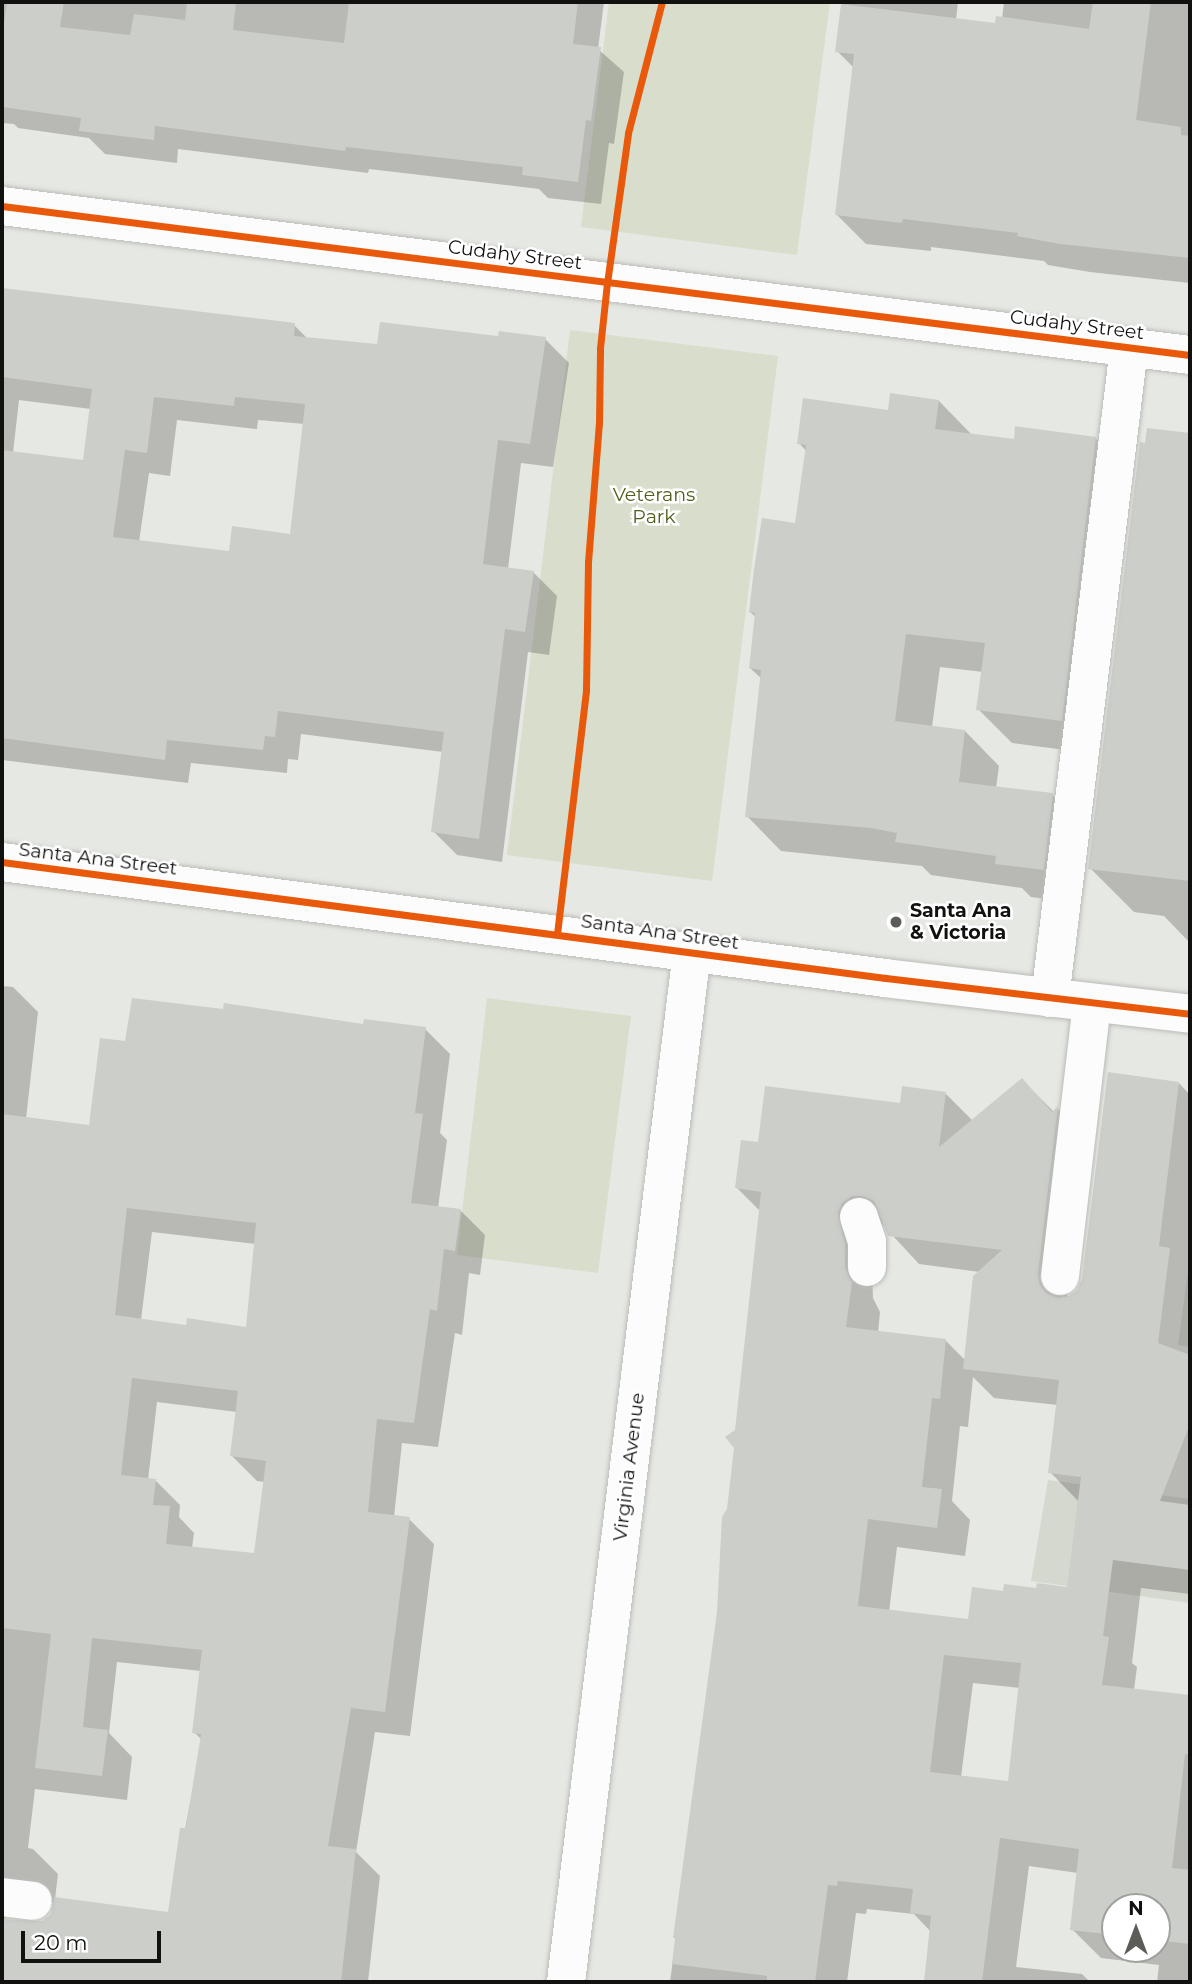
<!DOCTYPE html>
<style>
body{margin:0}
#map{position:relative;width:1192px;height:1984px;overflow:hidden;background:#e6e8e3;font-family:Montserrat,sans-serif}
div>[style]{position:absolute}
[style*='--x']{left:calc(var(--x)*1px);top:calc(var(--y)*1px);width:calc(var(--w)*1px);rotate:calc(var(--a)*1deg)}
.built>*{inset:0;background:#d5d8cf}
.green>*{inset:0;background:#d9decc}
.shadow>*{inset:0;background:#0003}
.building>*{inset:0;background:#ccceca}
.roads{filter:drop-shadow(0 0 2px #bbbcb8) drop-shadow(0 0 2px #bbbcb8)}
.minor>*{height:38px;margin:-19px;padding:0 19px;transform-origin:19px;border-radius:19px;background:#fbfcfb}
.cycleway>*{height:7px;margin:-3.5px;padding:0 3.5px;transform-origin:3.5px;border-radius:3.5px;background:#e8590c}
.dots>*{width:19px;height:19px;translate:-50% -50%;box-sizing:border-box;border:4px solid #fff;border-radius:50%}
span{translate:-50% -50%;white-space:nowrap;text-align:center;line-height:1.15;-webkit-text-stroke:5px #fff;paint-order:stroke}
.street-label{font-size:19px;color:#11110f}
.park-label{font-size:19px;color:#525e1c}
.poi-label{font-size:19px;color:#11110f;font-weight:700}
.left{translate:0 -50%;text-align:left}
.frame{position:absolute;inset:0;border:4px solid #11110f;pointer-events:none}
.north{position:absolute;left:1101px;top:1893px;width:70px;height:70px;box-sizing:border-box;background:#fff;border:2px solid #a0a09f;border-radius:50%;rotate:0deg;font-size:19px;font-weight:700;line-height:28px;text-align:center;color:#11110f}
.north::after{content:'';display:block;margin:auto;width:24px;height:32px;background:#5c5c59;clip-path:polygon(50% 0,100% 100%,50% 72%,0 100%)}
.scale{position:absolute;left:21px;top:1931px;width:140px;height:32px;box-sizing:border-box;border:4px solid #11110f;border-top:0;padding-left:9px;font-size:21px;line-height:24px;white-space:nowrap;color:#11110f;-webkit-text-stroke:5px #fff;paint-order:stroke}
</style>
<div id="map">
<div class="built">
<div style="clip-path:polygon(1190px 1256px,1190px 1347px,1178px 1345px)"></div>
<div style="clip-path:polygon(1048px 1480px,1190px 1499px,1190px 1603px,1031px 1581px)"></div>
</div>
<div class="green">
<div style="clip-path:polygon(609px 2px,830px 2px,797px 255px,581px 227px)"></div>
<div style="clip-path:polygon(570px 330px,778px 356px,712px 881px,507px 855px)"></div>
<div style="clip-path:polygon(487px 998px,631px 1016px,598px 1273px,457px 1255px)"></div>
</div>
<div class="shadow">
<div style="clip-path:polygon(2px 2px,604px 2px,598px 49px,624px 72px,614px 144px,609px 143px,601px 204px,548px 198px,539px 189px,369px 169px,368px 173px,178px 149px,177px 163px,105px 154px,89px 138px,18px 128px,14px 124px,2px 123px)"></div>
<div style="clip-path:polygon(842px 2px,958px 2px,956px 20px,996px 25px,1002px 19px,1004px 2px,1190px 2px,1190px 283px,1090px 272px,1048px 265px,1044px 261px,931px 247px,931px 251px,866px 244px,837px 215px,854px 68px,837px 51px)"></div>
<div style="clip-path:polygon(evenodd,2px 290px,294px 325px,308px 339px,379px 346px,500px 338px,545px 339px,569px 363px,553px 467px,521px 463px,508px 569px,533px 572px,557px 596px,549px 655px,528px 652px,502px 862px,457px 855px,433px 831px,443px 752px,301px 734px,298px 760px,288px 759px,287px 773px,191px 763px,188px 783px,2px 760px,2px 290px,19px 400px,91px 409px,84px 462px,13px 453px,19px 400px,2px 290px,177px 420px,257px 429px,258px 420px,305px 424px,292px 536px,230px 552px,139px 542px,149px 473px,170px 476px,177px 420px)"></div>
<div style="clip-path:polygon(939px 401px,973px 436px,1015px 441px,1095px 438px,1130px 473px,1095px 754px,1012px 743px,978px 709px,983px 672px,940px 667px,932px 727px,965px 731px,999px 766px,996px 788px,1052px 794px,1086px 828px,1077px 903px,1031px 897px,1022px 888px,931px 875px,922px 866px,781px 851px,747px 816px,762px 679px,750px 668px,756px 617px,750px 612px,797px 525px,807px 452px,799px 443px,889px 412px)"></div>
<div style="clip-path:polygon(1148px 430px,1190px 435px,1190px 943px,1164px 916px,1134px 912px,1090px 868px)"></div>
<div style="clip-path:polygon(evenodd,2px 986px,13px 987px,38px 1012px,26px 1119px,90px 1127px,126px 1043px,365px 1026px,425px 1029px,450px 1054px,440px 1133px,447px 1140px,438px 1208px,460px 1210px,485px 1235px,480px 1275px,469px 1273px,462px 1335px,455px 1333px,438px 1447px,402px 1443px,394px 1517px,409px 1519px,434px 1544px,410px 1736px,375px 1732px,356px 1852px,380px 1876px,368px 1982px,128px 1982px,76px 1976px,75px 1982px,2px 1982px,2px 986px,152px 1232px,256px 1244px,248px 1329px,187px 1327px,141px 1320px,152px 1232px,2px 986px,157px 1402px,237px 1412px,232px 1456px,257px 1481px,265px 1482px,256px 1555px,192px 1548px,194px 1533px,179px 1517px,180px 1505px,155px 1480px,148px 1480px,157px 1402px,2px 986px,117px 1662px,201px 1671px,194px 1732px,202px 1740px,169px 1914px,55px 1899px,58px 1874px,33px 1849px,28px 1848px,35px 1789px,127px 1800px,132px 1757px,109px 1733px,117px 1662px,2px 986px,30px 1900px,55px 1903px,52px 1915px,41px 1923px,4px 1921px,10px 1908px,30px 1900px)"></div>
<div style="clip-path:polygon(evenodd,1022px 1080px,1054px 1112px,1058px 1109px,1086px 1137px,1067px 1297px,1079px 1291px,1179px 1083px,1190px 1095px,1190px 1594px,1141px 1588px,1132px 1663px,1137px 1667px,1134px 1690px,1190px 1696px,1190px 1982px,1157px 1982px,1159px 1965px,1101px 1958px,1072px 1929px,1078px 1873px,1029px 1866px,1016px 1967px,1082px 1974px,1090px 1982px,926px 1982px,931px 1932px,914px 1914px,867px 1909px,866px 1914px,856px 1913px,847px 1982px,670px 1982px,719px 1612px,761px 1212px,737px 1188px,760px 1144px,946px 1094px,973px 1121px,1022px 1080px,882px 1224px,919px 1264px,980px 1272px,966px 1361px,945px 1340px,878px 1333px,880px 1312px,873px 1298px,871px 1232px,882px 1224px,1022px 1080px,973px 1377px,994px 1398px,1058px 1405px,1050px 1472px,1078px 1501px,1069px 1589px,1004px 1593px,970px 1621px,889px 1612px,897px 1547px,965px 1556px,970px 1520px,952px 1501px,960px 1426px,968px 1427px,973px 1377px,1022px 1080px,973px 1683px,1020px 1688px,1010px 1783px,961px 1777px,973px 1683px,1022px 1080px,1115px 1907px,1157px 1907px,1157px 1949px,1115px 1949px,1115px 1907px)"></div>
</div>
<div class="building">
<div style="clip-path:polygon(7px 2px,64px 2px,60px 27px,130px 35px,134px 14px,185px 20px,187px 2px,236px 2px,233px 30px,344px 43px,349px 2px,578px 2px,573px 44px,601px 47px,591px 121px,586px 120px,578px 182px,522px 175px,523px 167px,346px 147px,345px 151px,155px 126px,154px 140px,79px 131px,81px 118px,2px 107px,2px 38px)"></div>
<div style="clip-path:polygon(1093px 2px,1151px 2px,1136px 120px,1181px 127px,1181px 135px,1190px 136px,1190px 258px,1060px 244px,1017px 236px,1018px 233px,903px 219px,902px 223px,835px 215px,854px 54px,835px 52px,841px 4px,995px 23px,996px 16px,1089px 29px)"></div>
<div style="clip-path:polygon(evenodd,2px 288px,295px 323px,294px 336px,377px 344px,380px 322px,498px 336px,499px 331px,546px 337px,530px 444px,498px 440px,483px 564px,534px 571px,525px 632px,505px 629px,479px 839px,431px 832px,444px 732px,278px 711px,275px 737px,265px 736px,263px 750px,167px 740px,165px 760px,2px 738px,2px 450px,83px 460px,92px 389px,2px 377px,2px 288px,154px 397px,234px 406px,235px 397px,305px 404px,290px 534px,232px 526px,229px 551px,113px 537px,125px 450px,147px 453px,154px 397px)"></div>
<div style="clip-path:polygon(890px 393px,939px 400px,935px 429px,1014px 439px,1015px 426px,1096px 437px,1062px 721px,976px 710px,985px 643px,906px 634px,895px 721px,965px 730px,959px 782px,1053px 793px,1044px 870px,995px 864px,996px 856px,895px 842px,897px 833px,871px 828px,745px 817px,761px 670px,749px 668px,755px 613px,749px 612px,754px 569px,762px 518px,795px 523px,806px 445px,797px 444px,803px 398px,888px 410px)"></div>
<div style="clip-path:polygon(1147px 428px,1190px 433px,1190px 881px,1088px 869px,1140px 442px,1145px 443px)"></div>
<div style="clip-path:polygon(evenodd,132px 998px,223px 1009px,224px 1003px,363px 1024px,364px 1019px,426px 1027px,415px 1113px,423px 1114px,411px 1203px,461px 1209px,455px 1251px,444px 1249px,437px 1311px,430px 1309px,414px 1423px,377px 1419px,368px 1512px,410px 1517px,385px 1712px,351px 1708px,328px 1846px,356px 1849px,341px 1982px,2px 1982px,2px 1919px,42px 1921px,51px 1914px,54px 1897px,168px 1912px,180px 1828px,186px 1828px,201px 1734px,192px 1733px,202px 1650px,92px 1638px,83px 1727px,108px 1730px,102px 1776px,35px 1768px,51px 1634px,2px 1628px,2px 1114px,89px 1125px,100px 1038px,125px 1041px,132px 998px,127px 1208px,256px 1223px,246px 1327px,187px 1318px,186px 1325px,115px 1315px,127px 1208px,132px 998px,132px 1378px,238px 1391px,230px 1456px,266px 1461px,254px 1553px,166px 1544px,170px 1506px,153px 1505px,156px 1479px,121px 1475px,132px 1378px)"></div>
<div style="clip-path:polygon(evenodd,1108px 1072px,1179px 1082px,1159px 1246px,1170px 1248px,1158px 1343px,1190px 1355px,1190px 1424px,1160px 1501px,1190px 1505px,1190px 1570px,1113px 1560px,1103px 1636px,1109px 1637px,1102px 1685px,1190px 1695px,1190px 1755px,1185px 1754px,1172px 1868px,1190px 1870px,1190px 1944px,1157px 1940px,1157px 1907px,1115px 1907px,1115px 1935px,1070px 1930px,1079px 1849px,1000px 1838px,982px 1982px,924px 1982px,931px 1916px,910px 1913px,913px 1889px,838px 1881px,837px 1886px,828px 1885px,815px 1982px,767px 1982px,767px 1976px,672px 1964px,675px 1938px,673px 1938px,717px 1612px,722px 1517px,727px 1509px,734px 1448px,725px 1437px,735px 1430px,761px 1192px,735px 1188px,741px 1140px,758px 1142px,765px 1086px,900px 1103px,902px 1086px,946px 1092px,939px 1147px,1022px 1078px,1052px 1112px,1058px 1106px,1038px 1274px,1040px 1285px,1046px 1293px,1058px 1298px,1069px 1296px,1077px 1290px,1082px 1279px,1108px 1072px,852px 1196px,863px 1196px,874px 1201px,888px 1236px,1002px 1250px,973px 1276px,963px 1369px,1059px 1380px,1048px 1473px,1081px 1477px,1067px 1587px,1037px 1583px,1036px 1588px,1004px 1584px,1003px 1591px,972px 1587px,968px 1619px,858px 1606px,868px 1519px,937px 1528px,942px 1489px,922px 1487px,932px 1398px,940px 1399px,946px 1339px,846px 1327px,852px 1282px,845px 1268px,845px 1245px,838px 1213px,842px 1203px,852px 1196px,1108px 1072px,944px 1655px,1021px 1663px,1008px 1781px,930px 1772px,944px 1655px)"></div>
</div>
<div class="roads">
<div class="minor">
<div style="--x:2;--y:206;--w:1197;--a:7.15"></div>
<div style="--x:2;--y:862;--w:891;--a:7.48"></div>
<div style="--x:885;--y:978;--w:307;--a:6.7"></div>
<div style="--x:1050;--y:998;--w:655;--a:-83.07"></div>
<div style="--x:859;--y:1217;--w:26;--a:72"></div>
<div style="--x:867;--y:1242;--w:25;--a:90"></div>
<div style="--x:1060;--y:1276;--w:275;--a:-83.3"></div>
<div style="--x:2;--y:1897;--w:31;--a:7"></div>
<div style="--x:566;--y:1982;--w:1038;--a:-83.03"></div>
</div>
</div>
<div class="cycleway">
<div style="--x:2;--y:206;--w:1197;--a:7.15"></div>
<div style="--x:2;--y:862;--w:891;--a:7.48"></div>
<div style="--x:885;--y:978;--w:307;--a:6.7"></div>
<div style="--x:557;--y:934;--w:246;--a:-83.2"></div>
<div style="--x:586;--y:690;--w:128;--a:-89.1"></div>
<div style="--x:588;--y:562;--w:139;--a:-85.5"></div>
<div style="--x:599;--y:423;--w:75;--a:-89.2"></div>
<div style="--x:600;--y:348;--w:65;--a:-83.9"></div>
<div style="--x:607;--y:283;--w:151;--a:-82"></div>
<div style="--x:628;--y:133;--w:135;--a:-75.5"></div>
</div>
<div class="dots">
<div style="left:896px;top:922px;background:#5c5c59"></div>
</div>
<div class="street-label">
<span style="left:515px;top:255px;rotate:7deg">Cudahy Street</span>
<span style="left:1077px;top:325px;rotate:7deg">Cudahy Street</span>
<span style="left:98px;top:859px;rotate:7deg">Santa Ana Street</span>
<span style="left:660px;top:932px;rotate:8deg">Santa Ana Street</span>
<span style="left:629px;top:1467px;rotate:-83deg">Virginia Avenue</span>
</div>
<div class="park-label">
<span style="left:654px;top:506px">Veterans<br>Park</span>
</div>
<div class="poi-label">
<span class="left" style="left:910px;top:922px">Santa Ana<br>&amp; Victoria</span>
</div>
<div class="frame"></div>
<div class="north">N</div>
<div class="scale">20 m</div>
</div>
